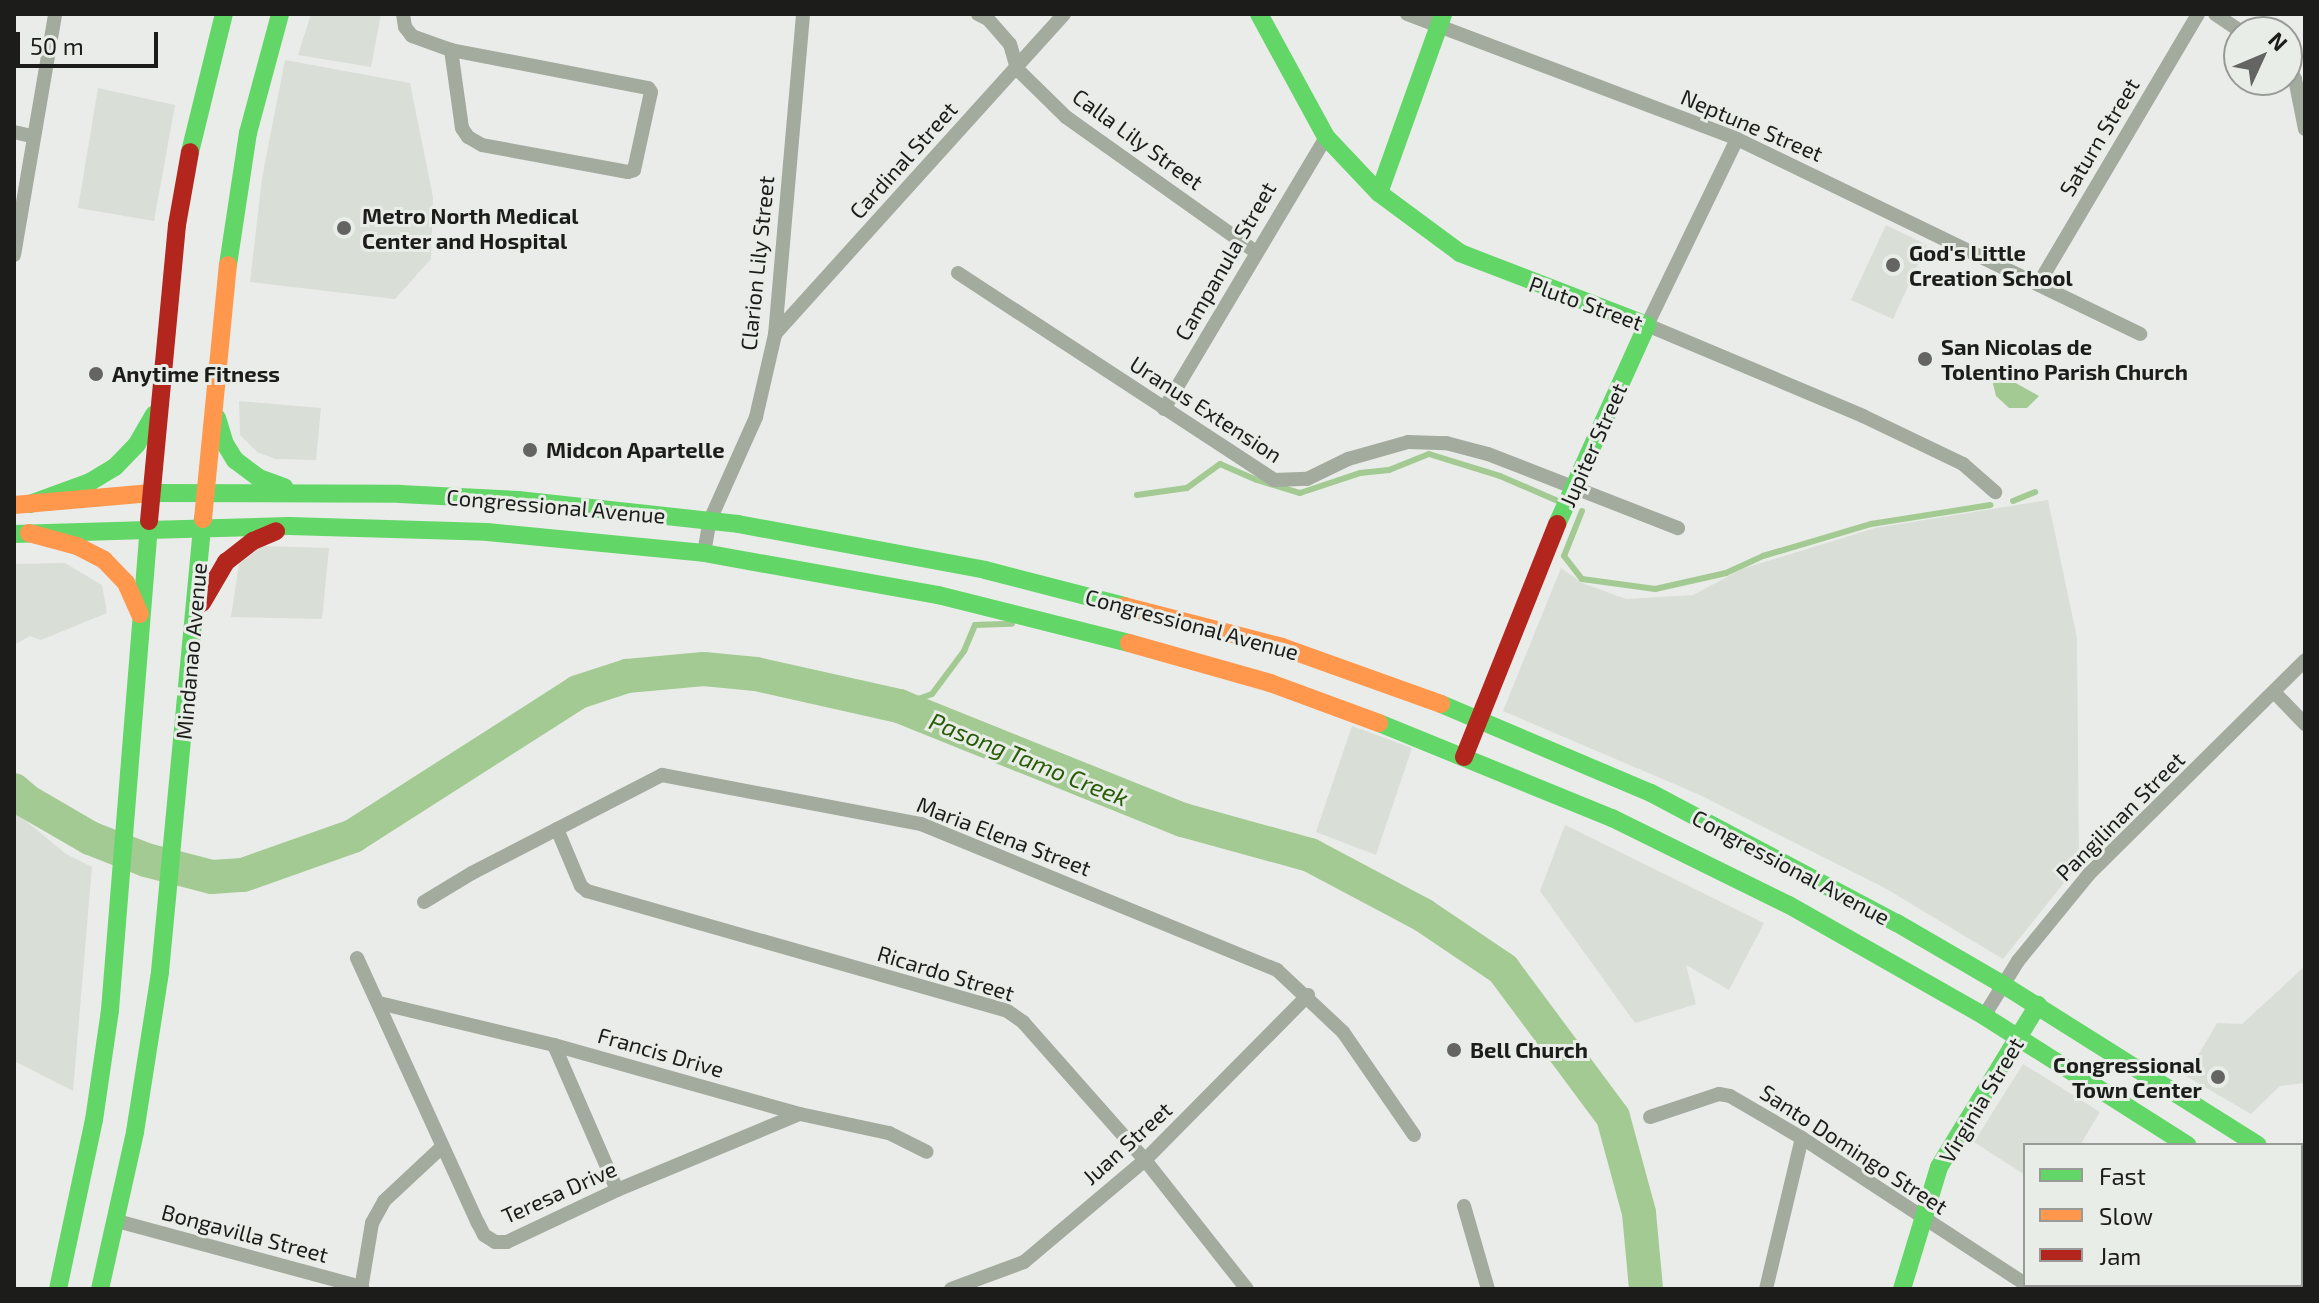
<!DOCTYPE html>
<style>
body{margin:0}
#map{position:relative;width:2319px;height:1303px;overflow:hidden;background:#eaece9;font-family:"Exo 2",sans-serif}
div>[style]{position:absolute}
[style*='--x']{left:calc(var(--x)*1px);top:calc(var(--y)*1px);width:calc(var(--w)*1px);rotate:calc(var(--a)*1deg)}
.built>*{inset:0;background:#d9ded7}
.water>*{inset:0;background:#a3ca92}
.stream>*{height:6px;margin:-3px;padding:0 3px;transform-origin:3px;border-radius:3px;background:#a3ca92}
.river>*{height:34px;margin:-17px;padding:0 17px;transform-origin:17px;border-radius:17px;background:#a3ca92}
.street>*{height:14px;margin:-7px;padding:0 7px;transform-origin:7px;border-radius:7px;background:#a2ab9e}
.fast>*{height:18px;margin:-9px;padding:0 9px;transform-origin:9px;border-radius:9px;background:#63d668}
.slow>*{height:18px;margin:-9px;padding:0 9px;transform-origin:9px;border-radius:9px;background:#ff974d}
.jam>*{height:18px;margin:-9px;padding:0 9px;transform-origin:9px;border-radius:9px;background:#b3261e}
.dots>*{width:22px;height:22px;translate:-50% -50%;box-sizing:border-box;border:4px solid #e9ede8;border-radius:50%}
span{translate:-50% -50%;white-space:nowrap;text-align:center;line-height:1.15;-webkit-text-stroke:6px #e9ede8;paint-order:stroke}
.street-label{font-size:22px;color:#1c1d1b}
.poi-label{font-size:22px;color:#1c1d1b;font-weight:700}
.left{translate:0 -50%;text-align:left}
.right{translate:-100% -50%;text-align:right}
.water-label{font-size:24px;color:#285b06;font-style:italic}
.frame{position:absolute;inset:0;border:16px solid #1c1d1b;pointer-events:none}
.legend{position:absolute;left:2023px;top:1143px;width:280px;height:144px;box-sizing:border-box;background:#e9ede8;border:2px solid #979a96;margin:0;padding:10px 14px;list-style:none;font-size:24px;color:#1c1d1b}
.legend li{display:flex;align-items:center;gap:16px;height:40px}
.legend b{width:40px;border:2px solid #979a96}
.north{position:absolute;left:2223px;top:16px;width:80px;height:80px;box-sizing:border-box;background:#e9ede8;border:2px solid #979a96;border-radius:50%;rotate:46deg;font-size:22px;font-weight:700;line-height:32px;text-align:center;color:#1c1d1b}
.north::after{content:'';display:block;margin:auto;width:28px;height:36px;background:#646563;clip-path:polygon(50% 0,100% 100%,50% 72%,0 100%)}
.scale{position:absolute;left:16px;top:32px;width:142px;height:36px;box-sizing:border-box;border:4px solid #1c1d1b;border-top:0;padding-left:10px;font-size:24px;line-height:28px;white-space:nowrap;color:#1c1d1b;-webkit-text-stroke:6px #e9ede8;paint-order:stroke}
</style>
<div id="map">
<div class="built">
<div style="clip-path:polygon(311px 14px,381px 14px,371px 67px,298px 55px)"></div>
<div style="clip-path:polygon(285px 60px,410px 83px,433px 197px,431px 259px,395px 299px,250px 282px,262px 178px)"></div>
<div style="clip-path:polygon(98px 88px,175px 105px,154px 221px,78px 208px)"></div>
<div style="clip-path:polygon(1886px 225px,1927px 245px,1893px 319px,1851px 300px)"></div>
<div style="clip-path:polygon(239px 401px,321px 408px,316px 460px,275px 459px,257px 452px,240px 435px)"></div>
<div style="clip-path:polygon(2048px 500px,2077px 638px,2079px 864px,2003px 959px,1885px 888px,1700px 795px,1503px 711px,1561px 568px,1582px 583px,1626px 599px,1693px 595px,1742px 569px,1875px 528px)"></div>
<div style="clip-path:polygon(262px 546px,329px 548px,322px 619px,231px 617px,239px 564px)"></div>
<div style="clip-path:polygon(65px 563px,102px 585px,107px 613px,41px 640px,30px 636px,14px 645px,14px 564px)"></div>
<div style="clip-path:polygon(1352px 726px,1412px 748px,1376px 855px,1316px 832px)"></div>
<div style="clip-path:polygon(14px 811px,66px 854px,92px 867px,73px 1091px,14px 1061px)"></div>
<div style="clip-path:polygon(1565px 825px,1764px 923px,1729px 990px,1686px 965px,1696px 1004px,1635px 1023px,1540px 891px)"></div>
<div style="clip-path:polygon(2305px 966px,2305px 1083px,2280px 1086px,2251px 1114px,2186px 1076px,2217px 1023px,2242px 1024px)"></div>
<div style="clip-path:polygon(2023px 1064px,2100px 1112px,2080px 1145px,2025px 1145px,2025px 1175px,1974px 1142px)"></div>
</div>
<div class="water">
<div style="clip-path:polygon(1996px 372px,2039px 396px,2027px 408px,2009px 408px,1996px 396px,1993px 384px)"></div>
</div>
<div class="stream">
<div style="--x:1137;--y:495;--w:50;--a:-8"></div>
<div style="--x:1187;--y:488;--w:41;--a:-36"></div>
<div style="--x:1220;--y:464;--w:40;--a:23.4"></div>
<div style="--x:1257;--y:480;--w:45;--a:16.8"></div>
<div style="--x:1300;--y:493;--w:63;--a:-18.4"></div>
<div style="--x:1360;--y:473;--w:29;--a:-6"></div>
<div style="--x:1389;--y:470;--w:43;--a:-21.8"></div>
<div style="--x:1429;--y:454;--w:74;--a:17.2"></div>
<div style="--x:1500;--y:476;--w:63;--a:23.3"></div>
<div style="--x:2013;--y:501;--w:24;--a:-22"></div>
<div style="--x:1582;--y:511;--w:48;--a:111.8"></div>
<div style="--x:1564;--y:556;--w:29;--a:52"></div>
<div style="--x:1582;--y:579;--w:74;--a:7.8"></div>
<div style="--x:1655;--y:589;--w:73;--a:-12.7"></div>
<div style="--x:1726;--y:573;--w:41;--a:-24.7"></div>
<div style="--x:1763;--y:556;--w:113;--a:-16.5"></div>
<div style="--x:1871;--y:524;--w:121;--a:-9"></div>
<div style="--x:899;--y:706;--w:35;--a:-20"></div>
<div style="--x:932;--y:694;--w:54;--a:-53.3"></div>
<div style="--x:964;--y:651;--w:28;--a:-67"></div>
<div style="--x:975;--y:625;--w:37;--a:-2"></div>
</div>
<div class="river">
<div style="--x:14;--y:790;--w:18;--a:41"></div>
<div style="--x:28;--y:802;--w:72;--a:30.1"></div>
<div style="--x:90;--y:838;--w:60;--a:21.4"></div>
<div style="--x:146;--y:860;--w:68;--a:14.4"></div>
<div style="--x:212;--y:877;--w:31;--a:-4"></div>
<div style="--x:243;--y:875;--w:117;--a:-19.5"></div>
<div style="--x:353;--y:836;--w:267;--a:-32.6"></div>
<div style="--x:578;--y:692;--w:52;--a:-18.1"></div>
<div style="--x:627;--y:676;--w:77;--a:-5.2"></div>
<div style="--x:704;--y:669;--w:52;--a:5.5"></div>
<div style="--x:756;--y:674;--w:147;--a:12.6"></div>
<div style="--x:899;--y:706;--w:306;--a:21.9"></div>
<div style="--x:1183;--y:820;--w:132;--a:15.4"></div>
<div style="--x:1310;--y:855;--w:128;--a:28"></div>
<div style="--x:1423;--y:915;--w:97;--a:34"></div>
<div style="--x:1503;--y:969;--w:184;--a:53.4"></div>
<div style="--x:1613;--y:1117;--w:99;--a:74.8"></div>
<div style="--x:1639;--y:1213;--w:76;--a:84.7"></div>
</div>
<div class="street">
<div style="--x:403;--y:14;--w:13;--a:81"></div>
<div style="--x:405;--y:27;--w:11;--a:52"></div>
<div style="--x:412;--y:36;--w:41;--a:19.7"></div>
<div style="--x:451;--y:50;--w:201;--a:10.9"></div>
<div style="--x:648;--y:88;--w:5;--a:53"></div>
<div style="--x:651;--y:92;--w:80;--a:102.3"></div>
<div style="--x:634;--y:170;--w:6;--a:162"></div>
<div style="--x:628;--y:172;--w:148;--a:-169.5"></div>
<div style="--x:482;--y:145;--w:16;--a:-150"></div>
<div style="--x:468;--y:137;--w:11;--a:-124"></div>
<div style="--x:462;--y:128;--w:79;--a:-98"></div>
<div style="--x:978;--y:14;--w:11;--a:27"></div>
<div style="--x:988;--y:19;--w:33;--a:49"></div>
<div style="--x:1010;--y:44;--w:26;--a:74"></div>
<div style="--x:1017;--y:69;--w:69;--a:44.4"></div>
<div style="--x:1066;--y:117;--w:233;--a:35.4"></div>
<div style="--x:1407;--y:14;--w:353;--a:20.7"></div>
<div style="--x:1737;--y:139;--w:448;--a:25.8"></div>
<div style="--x:2215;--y:14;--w:32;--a:34"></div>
<div style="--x:2287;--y:66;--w:15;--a:58"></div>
<div style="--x:2295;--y:79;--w:51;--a:78.7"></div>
<div style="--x:14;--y:132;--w:17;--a:13"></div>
<div style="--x:1737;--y:139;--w:207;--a:115.8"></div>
<div style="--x:1647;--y:325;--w:234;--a:22.8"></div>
<div style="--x:1863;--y:416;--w:111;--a:25.6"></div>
<div style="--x:1963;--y:464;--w:43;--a:41.2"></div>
<div style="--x:14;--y:255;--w:244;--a:-80.3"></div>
<div style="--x:958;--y:273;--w:378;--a:33.2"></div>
<div style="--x:1274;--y:480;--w:33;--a:-2"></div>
<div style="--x:1307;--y:479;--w:46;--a:-26"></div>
<div style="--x:1348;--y:459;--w:62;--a:-15.8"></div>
<div style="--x:1408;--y:442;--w:38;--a:2"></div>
<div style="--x:1446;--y:443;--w:43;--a:14.7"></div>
<div style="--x:1488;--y:454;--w:204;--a:21.3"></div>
<div style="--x:2039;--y:283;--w:312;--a:-59.4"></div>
<div style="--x:775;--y:334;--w:431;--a:-47.9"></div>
<div style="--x:1164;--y:409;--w:317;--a:-59.2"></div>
<div style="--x:704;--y:553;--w:34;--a:-80"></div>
<div style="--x:710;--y:520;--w:113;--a:-65.9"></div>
<div style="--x:756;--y:417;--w:84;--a:-77"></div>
<div style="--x:775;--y:335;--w:322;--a:-85"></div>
<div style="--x:2274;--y:692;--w:45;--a:45.9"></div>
<div style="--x:557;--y:829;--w:62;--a:67.2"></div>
<div style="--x:581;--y:886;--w:8;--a:40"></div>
<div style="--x:587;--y:891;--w:436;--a:15.9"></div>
<div style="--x:1006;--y:1010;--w:21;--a:35"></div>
<div style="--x:1023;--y:1022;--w:184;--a:48.5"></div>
<div style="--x:1145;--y:1160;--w:164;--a:51.7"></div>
<div style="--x:424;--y:902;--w:56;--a:-31.1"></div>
<div style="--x:472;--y:873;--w:214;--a:-27.3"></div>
<div style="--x:662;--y:775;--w:264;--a:10.7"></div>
<div style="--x:921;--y:824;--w:385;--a:22.3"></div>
<div style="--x:1277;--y:970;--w:91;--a:43.2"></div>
<div style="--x:1343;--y:1032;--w:125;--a:55.4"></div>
<div style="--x:357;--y:958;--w:291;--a:65.5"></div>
<div style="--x:478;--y:1223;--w:13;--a:63"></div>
<div style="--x:484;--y:1235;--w:13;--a:32"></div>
<div style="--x:495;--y:1242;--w:12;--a:0"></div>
<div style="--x:507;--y:1242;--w:122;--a:-25.3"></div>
<div style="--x:617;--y:1190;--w:198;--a:-22.6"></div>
<div style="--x:379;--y:1003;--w:180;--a:13.5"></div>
<div style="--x:554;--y:1045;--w:255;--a:15.7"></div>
<div style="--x:800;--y:1114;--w:91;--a:12.1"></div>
<div style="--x:889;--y:1133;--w:42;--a:26.6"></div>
<div style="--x:1984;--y:1016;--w:65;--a:-58.3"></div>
<div style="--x:2018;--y:961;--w:112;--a:-50.8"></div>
<div style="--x:2089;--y:874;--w:304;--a:-44.7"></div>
<div style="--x:554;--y:1045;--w:158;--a:66.5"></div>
<div style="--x:1650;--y:1117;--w:73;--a:-18.4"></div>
<div style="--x:1719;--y:1094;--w:11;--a:10"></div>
<div style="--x:1730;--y:1096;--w:83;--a:30.3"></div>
<div style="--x:1802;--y:1138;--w:267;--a:33.2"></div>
<div style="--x:1464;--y:1206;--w:86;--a:73.9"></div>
<div style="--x:117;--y:1221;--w:254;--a:15.1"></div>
<div style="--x:361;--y:1289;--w:67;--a:-80.5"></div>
<div style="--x:372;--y:1223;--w:25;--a:-61"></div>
<div style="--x:384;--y:1201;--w:79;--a:-43"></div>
<div style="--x:951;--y:1289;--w:78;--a:-20.3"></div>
<div style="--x:1024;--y:1262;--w:158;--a:-40.1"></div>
<div style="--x:1145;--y:1160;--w:232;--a:-45.3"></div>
<div style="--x:1766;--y:1289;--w:155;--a:-76.6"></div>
</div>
<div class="fast">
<div style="--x:1259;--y:14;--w:140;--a:61.4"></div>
<div style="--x:1326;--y:137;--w:77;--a:46.6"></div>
<div style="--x:1379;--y:193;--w:101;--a:36.5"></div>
<div style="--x:1460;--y:253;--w:200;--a:21.1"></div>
<div style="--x:1647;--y:325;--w:218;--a:114.3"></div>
<div style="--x:190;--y:152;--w:142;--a:-76.2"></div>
<div style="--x:1379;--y:193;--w:190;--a:-70.3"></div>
<div style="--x:228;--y:265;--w:134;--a:-81.4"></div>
<div style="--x:248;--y:133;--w:123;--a:-74.9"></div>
<div style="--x:217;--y:418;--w:27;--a:73"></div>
<div style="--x:225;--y:444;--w:19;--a:58"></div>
<div style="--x:235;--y:460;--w:30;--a:37"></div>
<div style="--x:259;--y:478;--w:27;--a:20"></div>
<div style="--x:151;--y:493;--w:249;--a:0.2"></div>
<div style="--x:400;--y:494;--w:118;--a:2.9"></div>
<div style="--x:518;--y:500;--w:221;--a:6.2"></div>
<div style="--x:738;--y:524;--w:251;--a:10.5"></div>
<div style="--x:985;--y:570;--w:144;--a:14.5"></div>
<div style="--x:30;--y:504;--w:64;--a:-20.1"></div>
<div style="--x:90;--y:482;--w:29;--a:-31"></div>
<div style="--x:115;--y:467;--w:32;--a:-46"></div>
<div style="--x:137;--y:444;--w:34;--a:-60"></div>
<div style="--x:148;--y:530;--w:141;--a:-1.6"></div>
<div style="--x:289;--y:526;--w:198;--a:1.7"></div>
<div style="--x:487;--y:532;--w:218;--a:5.5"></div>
<div style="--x:704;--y:553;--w:238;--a:10.2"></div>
<div style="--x:938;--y:595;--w:197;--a:14.1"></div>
<div style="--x:14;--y:534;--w:134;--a:-1.7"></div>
<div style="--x:1441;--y:704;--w:228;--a:23"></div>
<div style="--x:1651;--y:793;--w:278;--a:27.9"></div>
<div style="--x:1897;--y:923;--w:121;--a:30.2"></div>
<div style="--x:2002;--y:984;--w:302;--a:32.2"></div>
<div style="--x:1379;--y:723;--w:252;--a:22.2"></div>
<div style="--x:1612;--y:818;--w:197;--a:26.2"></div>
<div style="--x:1789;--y:905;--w:224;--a:29.6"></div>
<div style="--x:1984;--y:1016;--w:241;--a:32.4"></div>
<div style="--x:2301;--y:1173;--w:5;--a:37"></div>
<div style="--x:58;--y:1289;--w:173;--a:-78"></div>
<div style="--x:94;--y:1120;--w:111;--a:-81.7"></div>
<div style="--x:110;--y:1010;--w:491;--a:-85.4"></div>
<div style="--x:100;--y:1289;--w:161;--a:-77.4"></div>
<div style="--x:135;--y:1132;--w:162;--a:-81.1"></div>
<div style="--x:160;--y:972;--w:455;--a:-84.6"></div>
<div style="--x:1902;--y:1289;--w:127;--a:-73.1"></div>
<div style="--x:1939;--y:1167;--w:190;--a:-58.6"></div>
</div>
<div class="slow">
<div style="--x:14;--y:505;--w:138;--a:-5"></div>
<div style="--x:203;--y:519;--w:255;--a:-84.4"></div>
<div style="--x:29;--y:533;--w:50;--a:15.2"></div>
<div style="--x:77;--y:546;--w:30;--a:27"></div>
<div style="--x:104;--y:560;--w:32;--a:46"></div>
<div style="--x:126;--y:583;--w:34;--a:66"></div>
<div style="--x:1124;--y:606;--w:163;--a:14.5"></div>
<div style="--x:1282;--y:647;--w:169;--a:19.7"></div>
<div style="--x:1129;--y:643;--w:147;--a:15.8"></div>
<div style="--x:1270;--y:683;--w:116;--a:20.2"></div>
</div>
<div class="jam">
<div style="--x:149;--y:521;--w:297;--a:-84.6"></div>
<div style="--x:177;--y:225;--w:74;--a:-79.9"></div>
<div style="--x:202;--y:603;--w:48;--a:-59.7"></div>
<div style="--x:226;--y:562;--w:34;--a:-38"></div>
<div style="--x:253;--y:541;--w:25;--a:-23"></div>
<div style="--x:1464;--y:757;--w:251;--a:-68.2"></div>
<div style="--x:2301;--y:1218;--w:5;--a:37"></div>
</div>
<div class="dots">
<div style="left:344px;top:228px;background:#646563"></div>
<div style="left:1893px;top:265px;background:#646563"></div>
<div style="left:1925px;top:359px;background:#646563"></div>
<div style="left:96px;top:374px;background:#646563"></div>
<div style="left:530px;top:450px;background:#646563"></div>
<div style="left:1454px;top:1050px;background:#646563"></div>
<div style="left:2218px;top:1077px;background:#646563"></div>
</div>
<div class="street-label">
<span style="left:1752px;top:125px;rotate:23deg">Neptune Street</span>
<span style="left:2099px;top:137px;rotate:-59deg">Saturn Street</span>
<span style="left:1138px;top:139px;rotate:36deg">Calla Lily Street</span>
<span style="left:903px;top:160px;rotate:-48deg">Cardinal Street</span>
<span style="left:1225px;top:261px;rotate:-60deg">Campanula Street</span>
<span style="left:757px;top:263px;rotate:-84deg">Clarion Lily Street</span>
<span style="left:1586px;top:303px;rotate:20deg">Pluto Street</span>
<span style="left:1206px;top:409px;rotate:33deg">Uranus Extension</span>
<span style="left:1593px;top:445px;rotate:-66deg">Jupiter Street</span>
<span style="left:556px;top:506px;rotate:5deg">Congressional Avenue</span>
<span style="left:1192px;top:624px;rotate:15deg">Congressional Avenue</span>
<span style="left:191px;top:651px;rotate:-85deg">Mindanao Avenue</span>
<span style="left:2120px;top:816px;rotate:-45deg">Pangilinan Street</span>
<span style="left:1004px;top:836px;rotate:21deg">Maria Elena Street</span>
<span style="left:1791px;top:867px;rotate:28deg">Congressional Avenue</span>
<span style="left:946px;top:973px;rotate:17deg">Ricardo Street</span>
<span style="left:661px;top:1052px;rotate:16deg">Francis Drive</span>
<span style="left:1981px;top:1100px;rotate:-59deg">Virginia Street</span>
<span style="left:1127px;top:1143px;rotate:-42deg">Juan Street</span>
<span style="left:1854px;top:1149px;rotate:33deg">Santo Domingo Street</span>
<span style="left:559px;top:1192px;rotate:-24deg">Teresa Drive</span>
<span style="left:245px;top:1233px;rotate:15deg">Bongavilla Street</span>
</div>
<div class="poi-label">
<span class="left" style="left:362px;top:228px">Metro North Medical<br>Center and Hospital</span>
<span class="left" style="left:1909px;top:265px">God's Little<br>Creation School</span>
<span class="left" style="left:1941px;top:359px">San Nicolas de<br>Tolentino Parish Church</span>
<span class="left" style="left:112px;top:374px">Anytime Fitness</span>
<span class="left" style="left:546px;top:450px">Midcon Apartelle</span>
<span class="left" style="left:1470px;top:1050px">Bell Church</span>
<span class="right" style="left:2202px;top:1077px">Congressional<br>Town Center</span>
</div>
<div class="water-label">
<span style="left:1029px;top:759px;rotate:22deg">Pasong Tamo Creek</span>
</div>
<div class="frame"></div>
<ul class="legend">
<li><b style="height:10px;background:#63d668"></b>Fast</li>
<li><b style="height:10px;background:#ff974d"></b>Slow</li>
<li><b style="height:10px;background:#b3261e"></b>Jam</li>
</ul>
<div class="north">N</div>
<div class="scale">50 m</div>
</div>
